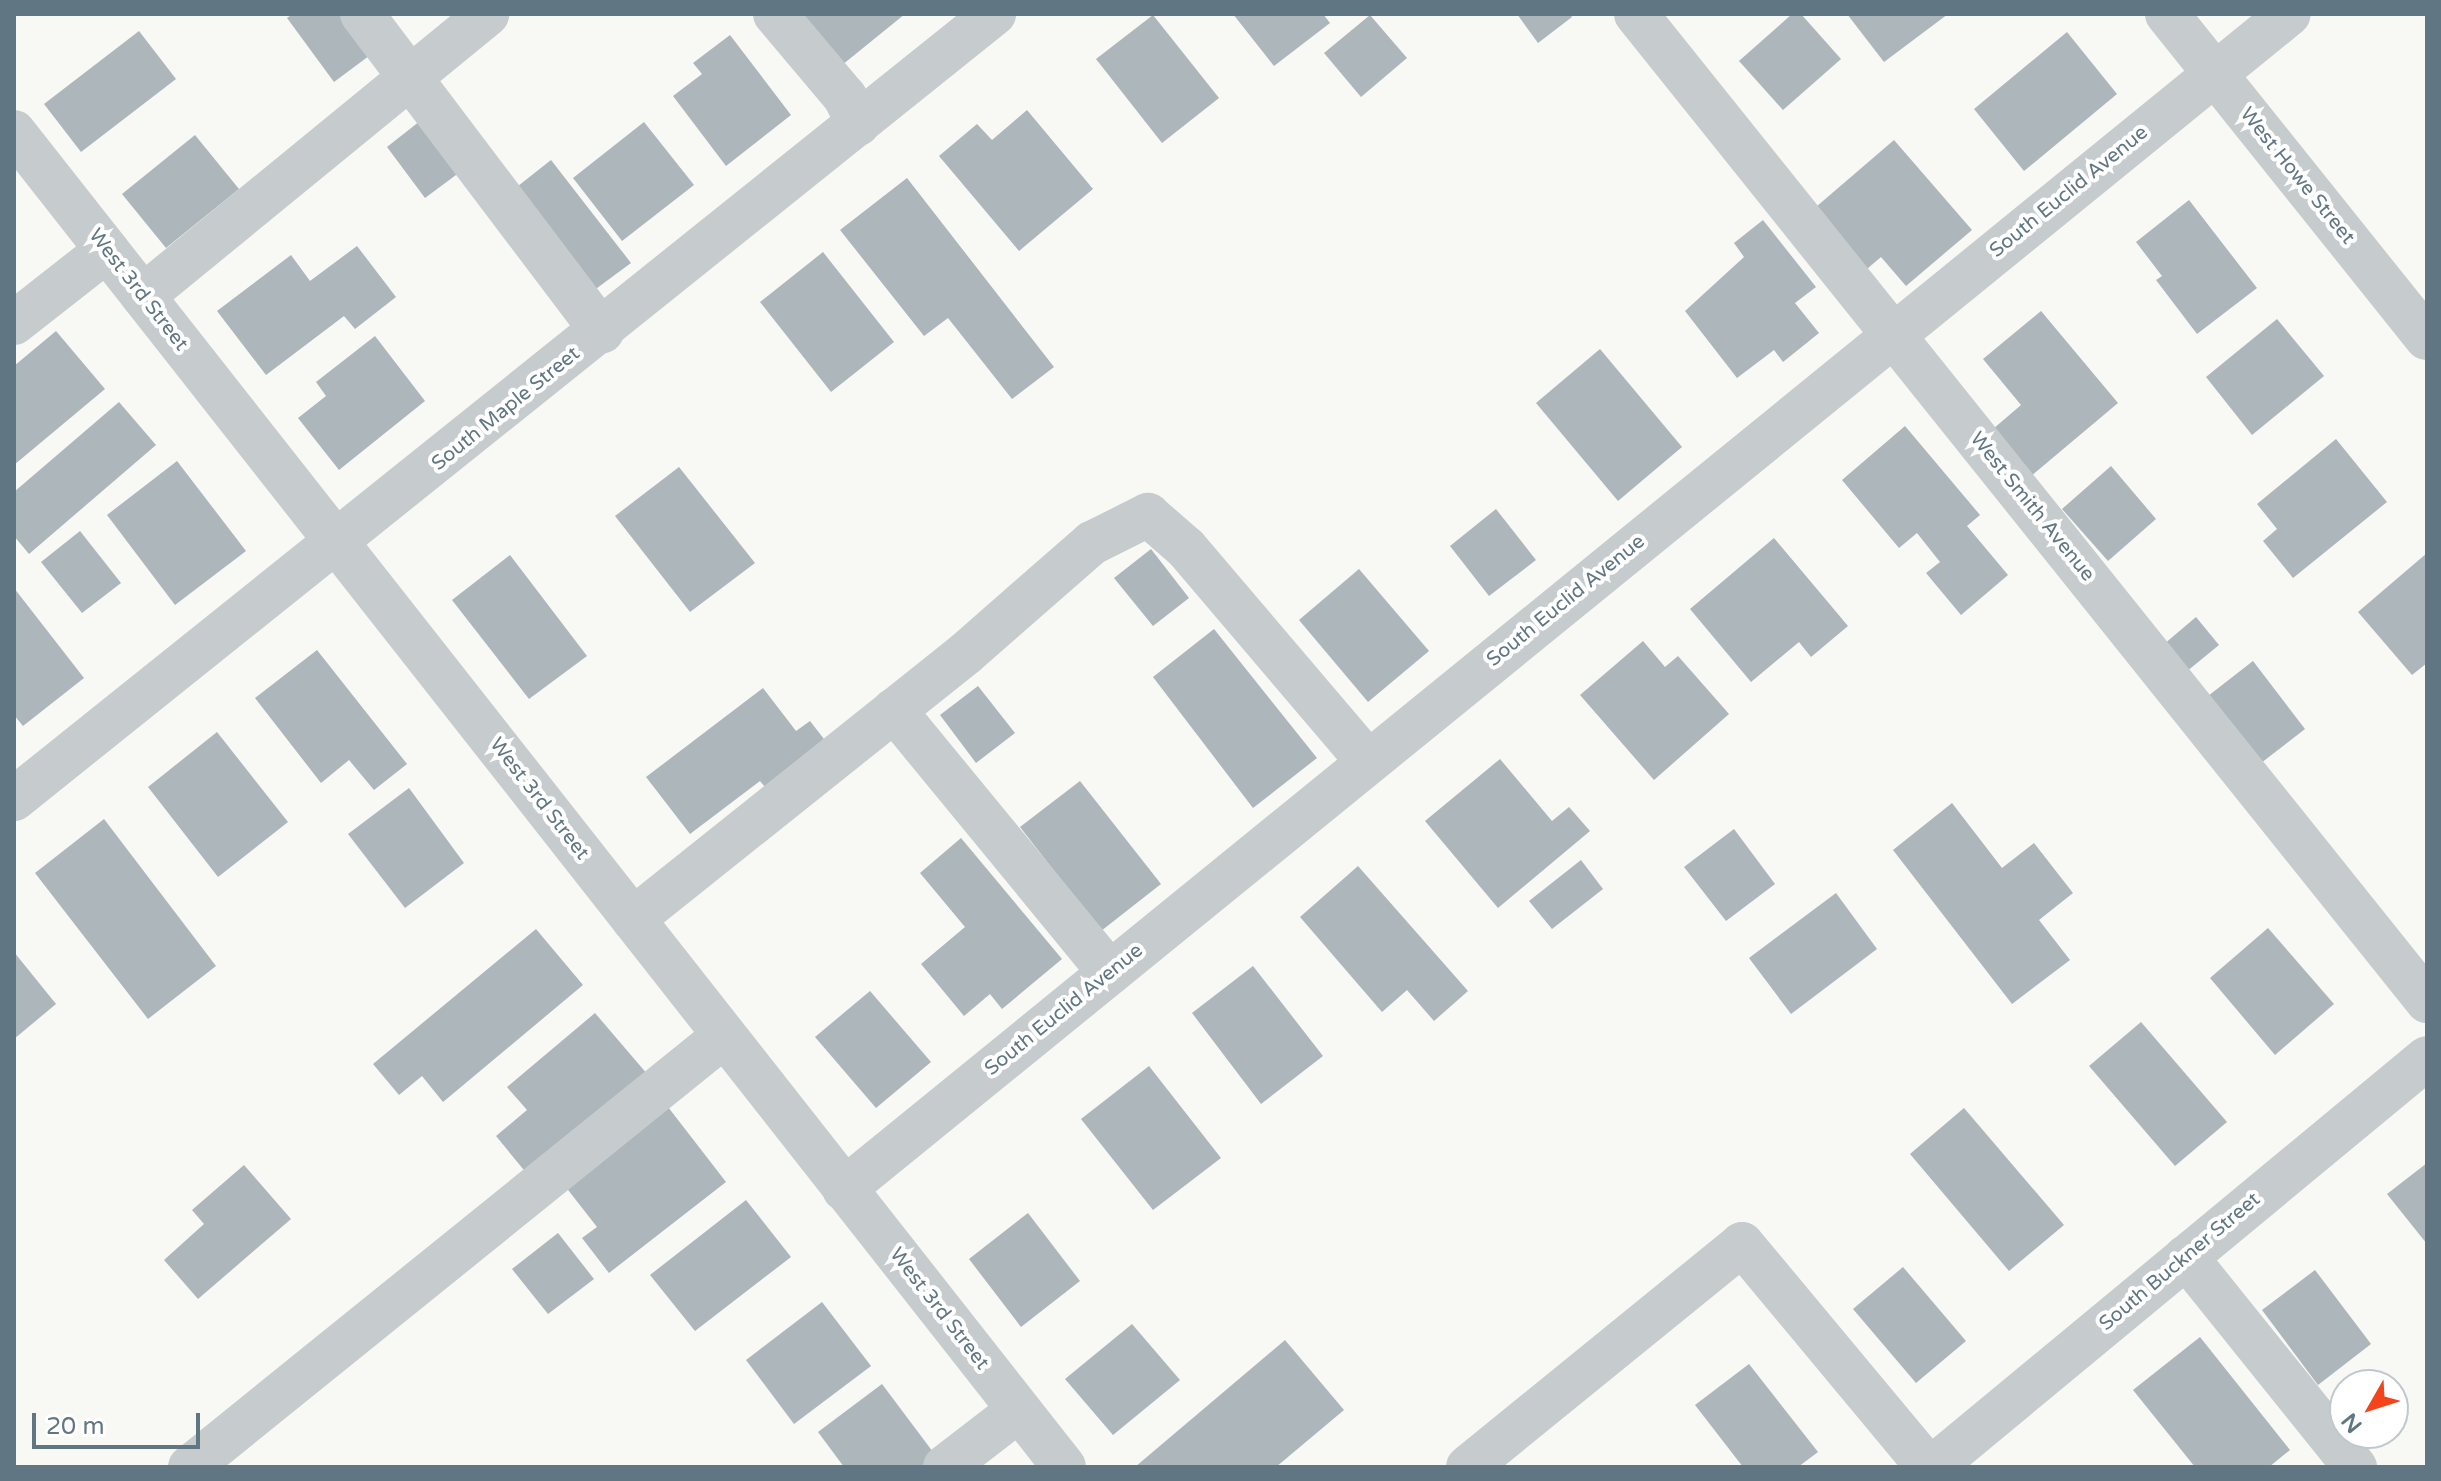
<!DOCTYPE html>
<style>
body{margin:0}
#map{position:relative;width:2441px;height:1481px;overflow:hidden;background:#f8f8f5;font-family:"Varela Round",sans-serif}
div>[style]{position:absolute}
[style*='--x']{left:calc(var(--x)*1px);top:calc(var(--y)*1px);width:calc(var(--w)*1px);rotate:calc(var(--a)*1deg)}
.building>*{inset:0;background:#acb6bb}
.minor>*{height:44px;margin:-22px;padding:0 22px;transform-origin:22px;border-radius:22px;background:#c6cbce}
span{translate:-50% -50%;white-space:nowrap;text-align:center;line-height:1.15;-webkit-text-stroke:8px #fff;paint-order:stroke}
.street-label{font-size:20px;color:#617683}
.frame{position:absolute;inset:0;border:16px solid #617683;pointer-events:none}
.north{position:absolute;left:2329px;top:1369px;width:80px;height:80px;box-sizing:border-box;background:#fff;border:2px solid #c0c8cd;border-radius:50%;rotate:231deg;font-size:22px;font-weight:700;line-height:32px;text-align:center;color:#617683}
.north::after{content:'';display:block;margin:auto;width:28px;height:36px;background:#f3441b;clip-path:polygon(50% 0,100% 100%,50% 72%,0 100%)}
.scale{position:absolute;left:32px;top:1413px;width:168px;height:36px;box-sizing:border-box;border:4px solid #617683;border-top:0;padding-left:10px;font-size:24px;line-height:28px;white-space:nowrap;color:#617683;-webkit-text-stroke:6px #fff;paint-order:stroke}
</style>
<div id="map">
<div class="building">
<div style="clip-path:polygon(293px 14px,356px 14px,381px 47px,334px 82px,287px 18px)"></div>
<div style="clip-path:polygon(800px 14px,905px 14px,842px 65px)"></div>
<div style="clip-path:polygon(1233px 14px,1323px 14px,1330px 23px,1274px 66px)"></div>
<div style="clip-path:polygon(1517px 14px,1570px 14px,1572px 17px,1538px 43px)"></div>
<div style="clip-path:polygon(1792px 14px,1801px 14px,1841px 59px,1783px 110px,1739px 61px)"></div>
<div style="clip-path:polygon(1847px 14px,1948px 14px,1884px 62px)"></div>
<div style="clip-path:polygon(1153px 15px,1219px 98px,1162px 143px,1096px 59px)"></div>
<div style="clip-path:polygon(1370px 15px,1407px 58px,1361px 97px,1324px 53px)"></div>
<div style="clip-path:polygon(139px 31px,176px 79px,81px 152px,44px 104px)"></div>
<div style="clip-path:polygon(2067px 32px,2117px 94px,2024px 171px,1974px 109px)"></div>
<div style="clip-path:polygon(730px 35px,791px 115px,726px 166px,673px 96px,702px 74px,693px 63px)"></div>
<div style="clip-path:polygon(1027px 110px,1093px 189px,1019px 251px,939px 156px,977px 124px,992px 140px)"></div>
<div style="clip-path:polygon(420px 121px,460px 172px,425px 198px,387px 147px)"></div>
<div style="clip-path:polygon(644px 122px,694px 185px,622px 241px,573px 178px)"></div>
<div style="clip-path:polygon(195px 135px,239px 189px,166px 248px,122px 194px)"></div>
<div style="clip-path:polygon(1894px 140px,1972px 230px,1906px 286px,1881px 257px,1854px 280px,1802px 219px)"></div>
<div style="clip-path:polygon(551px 160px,631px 263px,593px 291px,513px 190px)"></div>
<div style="clip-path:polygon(907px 178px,1054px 367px,1012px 399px,948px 318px,924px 336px,840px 230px)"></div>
<div style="clip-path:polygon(2189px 200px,2257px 288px,2197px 334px,2156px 280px,2162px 276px,2136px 242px)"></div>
<div style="clip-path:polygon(1763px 220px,1816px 287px,1795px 303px,1819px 333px,1783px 362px,1774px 350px,1737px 378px,1685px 311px,1744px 257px,1734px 243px)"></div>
<div style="clip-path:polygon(357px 246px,396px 297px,355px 329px,344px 316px,266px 375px,217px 311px,291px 255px,310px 281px)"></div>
<div style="clip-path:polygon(823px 252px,894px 342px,831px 392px,760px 302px)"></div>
<div style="clip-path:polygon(2041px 311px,2118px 403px,2025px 481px,1986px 435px,2021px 405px,1983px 359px)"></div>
<div style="clip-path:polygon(2277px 319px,2324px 376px,2252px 435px,2206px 377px)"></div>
<div style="clip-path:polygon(56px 331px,105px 389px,14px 465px,14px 366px)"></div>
<div style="clip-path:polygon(375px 336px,425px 401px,339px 470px,298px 418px,326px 396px,316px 382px)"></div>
<div style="clip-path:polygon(1600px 349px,1682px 447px,1618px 501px,1536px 403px)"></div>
<div style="clip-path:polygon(119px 402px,156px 445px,29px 554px,14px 536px,14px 492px)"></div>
<div style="clip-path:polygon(1905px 426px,1980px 515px,1967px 526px,2008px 575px,1961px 615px,1926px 573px,1940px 562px,1917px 533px,1899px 548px,1842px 480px)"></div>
<div style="clip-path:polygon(2336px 439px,2387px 502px,2293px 578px,2263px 541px,2277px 529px,2257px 504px)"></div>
<div style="clip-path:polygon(177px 461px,246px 551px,175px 605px,107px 515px)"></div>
<div style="clip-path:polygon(2111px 466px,2156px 519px,2108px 561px,2062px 509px)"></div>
<div style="clip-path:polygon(679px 467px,755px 563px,690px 612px,615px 516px)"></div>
<div style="clip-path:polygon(1496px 509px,1536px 560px,1489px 596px,1450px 546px)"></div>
<div style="clip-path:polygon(80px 531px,121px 583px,82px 613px,41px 562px)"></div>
<div style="clip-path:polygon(1774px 538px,1848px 626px,1811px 657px,1799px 642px,1751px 682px,1690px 609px)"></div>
<div style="clip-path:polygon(1151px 549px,1189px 598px,1153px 626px,1114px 578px)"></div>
<div style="clip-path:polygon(2427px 553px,2427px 663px,2412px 675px,2358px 612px)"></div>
<div style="clip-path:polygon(510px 555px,587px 656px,529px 699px,452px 600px)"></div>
<div style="clip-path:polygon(1359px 569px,1429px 651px,1368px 702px,1299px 620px)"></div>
<div style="clip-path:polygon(14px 588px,84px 678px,23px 726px,14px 715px)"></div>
<div style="clip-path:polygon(2196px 617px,2219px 645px,2186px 672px,2163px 645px)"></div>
<div style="clip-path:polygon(1214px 629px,1317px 758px,1253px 808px,1153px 677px)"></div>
<div style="clip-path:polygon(1643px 641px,1665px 667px,1678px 656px,1729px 714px,1654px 780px,1580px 695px)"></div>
<div style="clip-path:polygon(317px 650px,407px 764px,374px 790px,349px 760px,321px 783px,255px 698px)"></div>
<div style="clip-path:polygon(2253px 661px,2305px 729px,2252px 770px,2199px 703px)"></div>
<div style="clip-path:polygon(978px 686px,1015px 733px,976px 763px,940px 715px)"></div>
<div style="clip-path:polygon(763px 688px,796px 731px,810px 721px,831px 748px,771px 794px,760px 781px,690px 834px,646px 777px)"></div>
<div style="clip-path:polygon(217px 732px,288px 822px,218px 877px,148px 787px)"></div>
<div style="clip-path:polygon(1500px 759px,1552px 821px,1569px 807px,1590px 831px,1498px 908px,1425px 821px)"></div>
<div style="clip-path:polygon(1080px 781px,1161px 884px,1101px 931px,1020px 827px)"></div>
<div style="clip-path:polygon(409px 788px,464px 863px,405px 908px,348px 834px)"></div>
<div style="clip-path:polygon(1952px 803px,2002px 868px,2034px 843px,2073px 893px,2039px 920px,2070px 960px,2012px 1004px,1893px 850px)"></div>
<div style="clip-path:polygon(104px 819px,216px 966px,148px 1019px,35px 873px)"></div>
<div style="clip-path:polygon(1734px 829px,1775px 884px,1726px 921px,1684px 867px)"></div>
<div style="clip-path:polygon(961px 838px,1062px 959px,1002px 1009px,990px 994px,964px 1016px,921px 964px,965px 927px,920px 873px)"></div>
<div style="clip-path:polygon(1581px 860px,1603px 889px,1552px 929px,1529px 901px)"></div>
<div style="clip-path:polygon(1358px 866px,1468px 991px,1434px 1021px,1407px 990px,1382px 1012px,1300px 917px)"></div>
<div style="clip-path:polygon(1836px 893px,1877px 949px,1791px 1014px,1749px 958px)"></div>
<div style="clip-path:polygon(2268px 928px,2334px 1004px,2275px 1055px,2210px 978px)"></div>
<div style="clip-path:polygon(536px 929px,583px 985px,443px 1102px,422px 1076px,399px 1095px,373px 1064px)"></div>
<div style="clip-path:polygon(14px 952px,56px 1004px,14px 1039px)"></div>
<div style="clip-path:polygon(1253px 966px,1323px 1056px,1261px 1104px,1192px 1013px)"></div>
<div style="clip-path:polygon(870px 991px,931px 1062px,876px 1108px,815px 1037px)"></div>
<div style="clip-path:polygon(595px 1013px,648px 1075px,528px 1175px,496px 1136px,527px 1110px,507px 1087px)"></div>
<div style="clip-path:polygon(2141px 1022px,2227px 1122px,2175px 1166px,2089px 1066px)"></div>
<div style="clip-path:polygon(1149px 1066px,1221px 1158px,1153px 1210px,1081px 1119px)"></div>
<div style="clip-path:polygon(668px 1107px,726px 1182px,609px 1273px,582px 1238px,597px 1227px,565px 1186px)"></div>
<div style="clip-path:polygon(1964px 1108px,2064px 1225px,2009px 1271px,1910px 1154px)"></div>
<div style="clip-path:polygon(2427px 1163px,2427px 1244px,2387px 1194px)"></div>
<div style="clip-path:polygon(244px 1165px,291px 1219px,198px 1299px,164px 1260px,204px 1224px,192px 1210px)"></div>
<div style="clip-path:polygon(746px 1200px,791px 1257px,695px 1331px,650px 1275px)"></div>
<div style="clip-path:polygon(1028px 1213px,1080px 1281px,1021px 1327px,969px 1259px)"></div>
<div style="clip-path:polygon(558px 1233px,594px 1279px,548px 1314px,512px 1269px)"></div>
<div style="clip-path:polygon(1903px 1267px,1966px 1341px,1916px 1383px,1853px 1309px)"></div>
<div style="clip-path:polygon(2315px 1270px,2371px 1344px,2318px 1385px,2262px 1310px)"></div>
<div style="clip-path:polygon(822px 1302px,871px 1366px,794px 1424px,746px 1360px)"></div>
<div style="clip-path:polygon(1132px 1324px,1180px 1380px,1113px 1435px,1065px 1379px)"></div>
<div style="clip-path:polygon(2200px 1337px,2290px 1450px,2269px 1467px,2195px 1467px,2133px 1390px)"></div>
<div style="clip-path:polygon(1285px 1340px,1344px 1410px,1276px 1467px,1135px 1467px)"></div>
<div style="clip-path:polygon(1749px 1364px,1818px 1452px,1798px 1467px,1743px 1467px,1695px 1405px)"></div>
<div style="clip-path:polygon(882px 1384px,939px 1460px,930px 1467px,844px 1467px,818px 1432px)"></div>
</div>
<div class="minor">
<div style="--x:362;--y:14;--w:398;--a:52.9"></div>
<div style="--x:775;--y:14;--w:109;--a:49.9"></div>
<div style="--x:845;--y:97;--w:30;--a:64"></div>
<div style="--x:1636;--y:14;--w:1265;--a:51.29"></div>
<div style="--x:2167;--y:14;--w:415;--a:51.3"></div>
<div style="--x:14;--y:132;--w:1698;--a:51.81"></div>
<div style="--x:143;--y:296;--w:445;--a:-39.3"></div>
<div style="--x:14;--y:323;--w:118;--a:-38.1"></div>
<div style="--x:894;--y:710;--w:340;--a:50.6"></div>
<div style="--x:14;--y:799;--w:1256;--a:-38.7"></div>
<div style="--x:633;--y:919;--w:425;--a:-38.6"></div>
<div style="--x:965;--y:654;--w:169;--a:-41.2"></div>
<div style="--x:1092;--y:543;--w:63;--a:-26.6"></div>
<div style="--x:1148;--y:515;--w:50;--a:41"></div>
<div style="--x:1186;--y:548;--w:281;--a:49.6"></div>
<div style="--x:844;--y:1189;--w:1862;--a:-39.12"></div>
<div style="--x:2186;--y:1257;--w:270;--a:51.2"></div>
<div style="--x:190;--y:1467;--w:686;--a:-38.91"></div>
<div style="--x:945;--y:1467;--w:93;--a:-37.6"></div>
<div style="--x:1468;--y:1467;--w:353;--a:-39.1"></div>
<div style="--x:1742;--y:1244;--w:290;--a:50.2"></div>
<div style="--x:1933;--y:1467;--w:641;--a:-39.62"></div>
</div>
<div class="street-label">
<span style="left:2297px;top:176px;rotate:51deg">West Howe Street</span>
<span style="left:2069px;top:192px;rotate:-39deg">South Euclid Avenue</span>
<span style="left:138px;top:290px;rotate:52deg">West 3rd Street</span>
<span style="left:506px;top:409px;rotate:-39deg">South Maple Street</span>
<span style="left:2032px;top:507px;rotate:51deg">West Smith Avenue</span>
<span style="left:1566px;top:601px;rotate:-39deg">South Euclid Avenue</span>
<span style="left:539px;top:799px;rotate:52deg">West 3rd Street</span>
<span style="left:1064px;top:1010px;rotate:-39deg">South Euclid Avenue</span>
<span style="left:2180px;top:1262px;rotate:-40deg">South Buckner Street</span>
<span style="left:939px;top:1309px;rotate:52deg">West 3rd Street</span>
</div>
<div class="frame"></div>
<div class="north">N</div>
<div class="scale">20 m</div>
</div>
